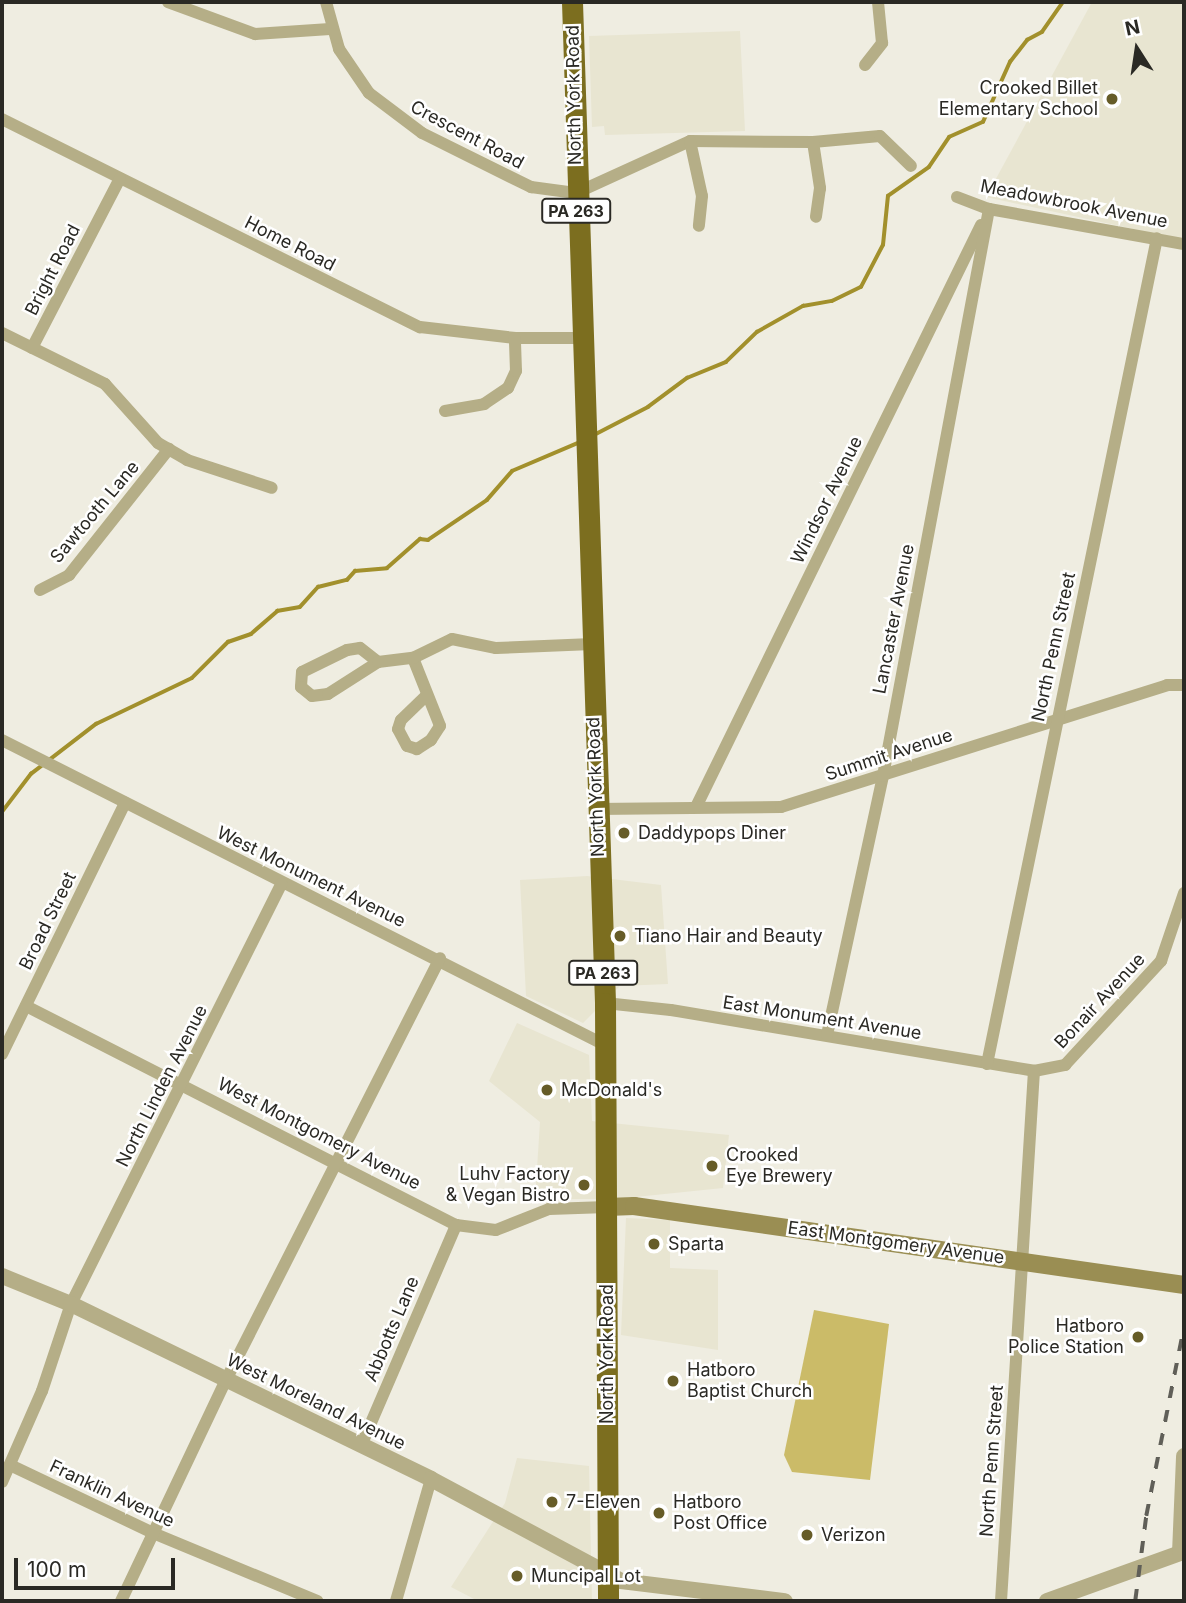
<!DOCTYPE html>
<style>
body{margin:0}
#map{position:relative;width:1186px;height:1603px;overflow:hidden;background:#efede1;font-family:Inter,sans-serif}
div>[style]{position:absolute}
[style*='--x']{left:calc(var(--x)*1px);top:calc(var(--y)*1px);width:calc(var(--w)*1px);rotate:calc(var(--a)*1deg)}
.built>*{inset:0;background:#e8e5d1}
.green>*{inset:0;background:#cbbb68}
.stream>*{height:3.5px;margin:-1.75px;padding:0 1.75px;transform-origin:1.75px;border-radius:1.75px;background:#a2902c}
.minor>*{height:12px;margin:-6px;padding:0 6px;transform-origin:6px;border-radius:6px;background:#b5ae87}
.tertiary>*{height:16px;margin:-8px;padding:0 8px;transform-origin:8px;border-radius:8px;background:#b5ae87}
.secondary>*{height:18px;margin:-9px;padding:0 9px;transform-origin:9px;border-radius:9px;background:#9a8e53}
.trunk>*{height:21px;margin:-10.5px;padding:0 10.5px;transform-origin:10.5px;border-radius:10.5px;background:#7c6e1f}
.rail>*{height:3.5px;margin-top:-1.75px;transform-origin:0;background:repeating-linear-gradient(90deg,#605f58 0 12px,transparent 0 24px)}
.dots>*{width:19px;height:19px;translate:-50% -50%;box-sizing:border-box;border:4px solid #fff;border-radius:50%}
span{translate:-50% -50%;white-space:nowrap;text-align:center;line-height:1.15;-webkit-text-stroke:5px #fff;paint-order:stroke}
.shield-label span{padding:2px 5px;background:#fff;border:2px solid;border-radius:5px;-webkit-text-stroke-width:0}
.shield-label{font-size:16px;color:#2a2924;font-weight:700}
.poi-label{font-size:18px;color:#2a2924}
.right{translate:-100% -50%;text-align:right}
.left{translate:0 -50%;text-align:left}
.street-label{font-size:18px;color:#2a2924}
.frame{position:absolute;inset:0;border:4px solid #2a2924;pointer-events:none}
.north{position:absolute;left:1102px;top:14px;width:70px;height:70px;-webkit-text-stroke:5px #fff;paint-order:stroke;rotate:348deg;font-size:19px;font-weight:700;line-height:28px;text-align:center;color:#2a2924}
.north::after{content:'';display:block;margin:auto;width:24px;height:32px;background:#2a2924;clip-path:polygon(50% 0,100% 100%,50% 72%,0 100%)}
.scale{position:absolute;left:14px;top:1558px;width:161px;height:32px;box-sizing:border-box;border:4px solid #2a2924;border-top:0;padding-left:9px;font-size:21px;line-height:24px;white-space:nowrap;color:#2a2924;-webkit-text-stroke:5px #fff;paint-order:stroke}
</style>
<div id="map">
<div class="built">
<div style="clip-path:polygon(1092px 2px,1184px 2px,1184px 240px,986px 197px)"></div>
<div style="clip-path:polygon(740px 31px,745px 131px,605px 135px,604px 126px,592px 127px,589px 36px)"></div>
<div style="clip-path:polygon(587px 876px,661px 885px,668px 984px,620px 986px,583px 1023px,526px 996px,520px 880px)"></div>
<div style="clip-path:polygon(517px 1023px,589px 1055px,592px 1121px,729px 1135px,723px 1188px,616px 1199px,535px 1199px,540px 1122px,489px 1081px)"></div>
<div style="clip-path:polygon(626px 1218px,670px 1220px,670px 1268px,718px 1270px,718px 1350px,621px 1335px)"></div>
<div style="clip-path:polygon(517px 1458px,589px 1466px,592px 1601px,478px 1601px,451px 1587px,505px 1503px)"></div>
</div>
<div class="green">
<div style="clip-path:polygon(814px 1310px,889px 1324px,870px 1480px,792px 1472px,784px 1455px)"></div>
</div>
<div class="stream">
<div style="--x:594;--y:435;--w:61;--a:-27.4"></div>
<div style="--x:648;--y:407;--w:49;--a:-36.6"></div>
<div style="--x:687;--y:378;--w:42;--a:-22.3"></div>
<div style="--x:726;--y:362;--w:43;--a:-44.1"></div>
<div style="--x:757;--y:332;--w:53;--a:-29.5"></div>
<div style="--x:803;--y:306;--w:29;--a:-10"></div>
<div style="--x:832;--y:301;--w:32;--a:-26"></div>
<div style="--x:861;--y:287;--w:47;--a:-62.4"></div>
<div style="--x:883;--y:245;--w:49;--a:-84.2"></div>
<div style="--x:888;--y:196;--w:50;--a:-35.3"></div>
<div style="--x:929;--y:167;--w:36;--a:-56"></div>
<div style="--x:949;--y:137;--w:37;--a:-24"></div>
<div style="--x:983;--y:122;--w:66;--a:-65.8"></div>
<div style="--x:1010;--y:62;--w:28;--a:-52"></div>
<div style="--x:1027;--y:40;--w:17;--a:-28"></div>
<div style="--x:1042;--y:32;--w:37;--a:-55"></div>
<div style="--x:2;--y:812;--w:48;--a:-52.7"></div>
<div style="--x:31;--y:774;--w:82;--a:-37.6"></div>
<div style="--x:96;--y:724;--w:106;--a:-25.6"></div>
<div style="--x:192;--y:678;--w:51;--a:-45"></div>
<div style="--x:228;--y:642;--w:24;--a:-19"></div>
<div style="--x:251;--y:634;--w:35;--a:-41"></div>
<div style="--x:277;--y:611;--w:23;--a:-10"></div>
<div style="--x:300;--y:607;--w:27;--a:-48"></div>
<div style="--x:318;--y:587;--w:30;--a:-14"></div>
<div style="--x:347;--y:580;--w:12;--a:-48"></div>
<div style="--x:355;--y:571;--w:32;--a:-5"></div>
<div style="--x:387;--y:568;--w:44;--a:-41.3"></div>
<div style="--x:420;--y:539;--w:8;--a:7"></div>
<div style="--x:428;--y:540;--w:71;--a:-34.1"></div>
<div style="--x:487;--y:500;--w:38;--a:-49"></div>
<div style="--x:512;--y:471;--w:72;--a:-23"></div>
</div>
<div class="minor">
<div style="--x:168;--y:2;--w:93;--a:20.2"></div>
<div style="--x:255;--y:34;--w:75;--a:-3.8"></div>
<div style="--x:326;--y:2;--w:49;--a:74.5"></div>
<div style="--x:339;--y:49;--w:53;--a:55.7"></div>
<div style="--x:369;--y:93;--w:66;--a:37"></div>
<div style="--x:422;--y:133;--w:122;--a:26.4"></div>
<div style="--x:531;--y:187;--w:45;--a:7.6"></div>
<div style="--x:576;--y:193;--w:125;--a:-24.5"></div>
<div style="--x:690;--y:141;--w:123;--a:0.5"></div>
<div style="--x:813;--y:142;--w:67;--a:-5.1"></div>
<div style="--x:880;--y:136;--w:43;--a:44.1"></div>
<div style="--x:865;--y:65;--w:28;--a:-52"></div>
<div style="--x:882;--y:43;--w:41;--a:-95.6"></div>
<div style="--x:2;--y:119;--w:467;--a:26.5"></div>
<div style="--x:420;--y:327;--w:96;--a:6.6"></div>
<div style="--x:515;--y:338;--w:64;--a:0"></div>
<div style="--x:690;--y:141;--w:56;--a:77.7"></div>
<div style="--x:702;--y:196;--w:30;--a:96"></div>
<div style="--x:813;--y:142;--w:47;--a:81.3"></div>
<div style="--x:820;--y:188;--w:29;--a:98"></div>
<div style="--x:957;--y:197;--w:34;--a:21"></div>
<div style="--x:989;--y:209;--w:198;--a:10.2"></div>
<div style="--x:2;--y:333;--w:115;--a:26.3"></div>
<div style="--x:105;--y:384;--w:79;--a:48.1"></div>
<div style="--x:158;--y:443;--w:34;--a:30"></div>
<div style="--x:187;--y:460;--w:89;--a:18.2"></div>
<div style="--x:32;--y:348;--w:191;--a:-62.6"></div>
<div style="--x:445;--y:411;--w:40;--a:-10"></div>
<div style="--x:484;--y:404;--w:29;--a:-34"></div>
<div style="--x:508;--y:388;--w:19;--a:-65"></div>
<div style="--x:516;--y:371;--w:33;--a:-92"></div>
<div style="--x:40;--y:590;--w:33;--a:-27"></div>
<div style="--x:69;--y:575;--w:161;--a:-51.6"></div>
<div style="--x:413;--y:658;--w:73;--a:68.3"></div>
<div style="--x:440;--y:726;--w:17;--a:123"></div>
<div style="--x:431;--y:740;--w:17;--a:147"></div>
<div style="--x:417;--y:749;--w:10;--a:-163"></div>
<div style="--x:407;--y:746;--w:19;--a:-118"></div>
<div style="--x:398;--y:729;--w:9;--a:-72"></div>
<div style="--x:401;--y:720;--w:36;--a:-44"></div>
<div style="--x:378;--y:662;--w:23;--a:-142"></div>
<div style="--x:360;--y:648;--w:13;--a:171"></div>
<div style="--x:347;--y:650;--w:50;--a:153.9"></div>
<div style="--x:302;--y:672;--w:15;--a:94"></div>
<div style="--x:301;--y:687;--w:14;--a:39"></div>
<div style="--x:312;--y:696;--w:16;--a:-7"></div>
<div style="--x:328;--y:694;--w:59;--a:-32.6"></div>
<div style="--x:378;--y:662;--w:35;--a:-7"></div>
<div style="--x:413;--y:658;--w:43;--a:-26"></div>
<div style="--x:452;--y:639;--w:45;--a:11.6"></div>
<div style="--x:496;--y:648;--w:96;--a:-2.4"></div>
<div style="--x:2;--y:740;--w:676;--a:26.83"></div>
<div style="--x:696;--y:807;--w:648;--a:-63.91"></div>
<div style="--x:596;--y:809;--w:185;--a:-0.6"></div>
<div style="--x:781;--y:807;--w:405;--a:-17.5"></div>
<div style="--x:1167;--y:685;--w:17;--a:0"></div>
<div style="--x:605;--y:1003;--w:66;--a:6.1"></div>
<div style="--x:671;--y:1010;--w:368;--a:9.5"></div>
<div style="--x:1034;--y:1071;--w:32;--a:-11"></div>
<div style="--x:1065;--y:1065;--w:142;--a:-47.3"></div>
<div style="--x:1161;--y:961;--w:72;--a:-71.3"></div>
<div style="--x:26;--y:1006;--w:483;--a:27"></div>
<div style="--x:456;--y:1225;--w:40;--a:7.1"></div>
<div style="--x:496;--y:1230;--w:57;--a:-21.6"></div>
<div style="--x:549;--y:1209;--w:58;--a:-2"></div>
<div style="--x:827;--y:1035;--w:265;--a:-77.8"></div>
<div style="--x:883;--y:776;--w:577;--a:-79.41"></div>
<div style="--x:2;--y:1054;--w:280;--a:-63.9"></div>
<div style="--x:987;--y:1064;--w:843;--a:-78.37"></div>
<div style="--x:361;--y:1446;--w:241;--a:-66.7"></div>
<div style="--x:10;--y:1465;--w:158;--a:25.4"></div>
<div style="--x:153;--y:1533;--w:178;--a:22.5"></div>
<div style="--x:2;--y:1482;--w:99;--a:-66.3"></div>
<div style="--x:42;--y:1391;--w:92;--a:-71.6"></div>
<div style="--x:71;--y:1304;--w:470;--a:-63.4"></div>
<div style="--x:121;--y:1601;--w:245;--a:-64.6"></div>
<div style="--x:226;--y:1380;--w:473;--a:-63.1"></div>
<div style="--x:396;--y:1601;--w:127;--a:-74"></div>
<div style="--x:1001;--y:1601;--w:531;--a:-86.44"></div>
</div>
<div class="tertiary">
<div style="--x:2;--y:1276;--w:74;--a:22.1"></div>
<div style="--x:71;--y:1304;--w:400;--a:25.9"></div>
<div style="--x:431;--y:1479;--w:216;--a:28.2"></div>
<div style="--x:621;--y:1581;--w:165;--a:7"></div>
<div style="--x:1047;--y:1601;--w:141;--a:-19.8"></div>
<div style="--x:1180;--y:1553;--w:97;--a:-87.6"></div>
</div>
<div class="secondary">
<div style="--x:607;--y:1207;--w:27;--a:-2"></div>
<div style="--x:634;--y:1206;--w:556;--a:8.17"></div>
</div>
<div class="trunk">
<div style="--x:572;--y:2;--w:1002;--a:88.11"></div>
<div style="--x:605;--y:1003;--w:598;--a:89.71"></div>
</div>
<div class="rail">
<div style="--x:1135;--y:1601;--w:86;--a:-82.6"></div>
<div style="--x:1146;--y:1516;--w:195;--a:-78.7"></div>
</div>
<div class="dots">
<div style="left:1112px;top:99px;background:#665c28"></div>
<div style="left:624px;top:833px;background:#665c28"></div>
<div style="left:620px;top:936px;background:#665c28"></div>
<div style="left:547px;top:1090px;background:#665c28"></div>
<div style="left:712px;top:1166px;background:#665c28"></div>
<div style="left:584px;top:1185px;background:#665c28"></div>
<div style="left:654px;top:1244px;background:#665c28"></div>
<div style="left:1138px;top:1337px;background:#665c28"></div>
<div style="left:673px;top:1381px;background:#665c28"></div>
<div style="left:552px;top:1502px;background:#665c28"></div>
<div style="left:659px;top:1513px;background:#665c28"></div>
<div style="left:807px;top:1535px;background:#665c28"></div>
<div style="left:517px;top:1576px;background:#665c28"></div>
</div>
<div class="shield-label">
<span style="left:576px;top:211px">PA 263</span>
<span style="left:603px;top:973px">PA 263</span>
</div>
<div class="poi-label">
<span class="right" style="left:1098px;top:99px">Crooked Billet<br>Elementary School</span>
<span class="left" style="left:638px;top:833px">Daddypops Diner</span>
<span class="left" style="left:634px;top:936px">Tiano Hair and Beauty</span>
<span class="left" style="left:561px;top:1090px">McDonald's</span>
<span class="left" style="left:726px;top:1166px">Crooked<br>Eye Brewery</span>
<span class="right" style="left:570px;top:1185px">Luhv Factory<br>&amp; Vegan Bistro</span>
<span class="left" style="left:668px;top:1244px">Sparta</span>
<span class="right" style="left:1124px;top:1337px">Hatboro<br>Police Station</span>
<span class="left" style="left:687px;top:1381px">Hatboro<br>Baptist Church</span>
<span class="left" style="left:566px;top:1502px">7-Eleven</span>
<span class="left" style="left:673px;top:1513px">Hatboro<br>Post Office</span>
<span class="left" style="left:821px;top:1535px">Verizon</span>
<span class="left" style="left:531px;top:1576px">Muncipal Lot</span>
</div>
<div class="street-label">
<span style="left:574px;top:95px;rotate:-91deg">North York Road</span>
<span style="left:467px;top:135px;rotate:28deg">Crescent Road</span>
<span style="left:1074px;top:204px;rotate:11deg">Meadowbrook Avenue</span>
<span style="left:290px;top:244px;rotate:27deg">Home Road</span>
<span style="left:53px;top:270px;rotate:-63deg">Bright Road</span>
<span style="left:827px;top:500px;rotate:-64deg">Windsor Avenue</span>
<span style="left:95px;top:512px;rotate:-50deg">Sawtooth Lane</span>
<span style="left:894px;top:619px;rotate:-79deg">Lancaster Avenue</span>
<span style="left:1054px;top:647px;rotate:-78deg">North Penn Street</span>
<span style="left:889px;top:755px;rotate:-18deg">Summit Avenue</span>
<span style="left:596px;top:787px;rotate:-92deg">North York Road</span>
<span style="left:311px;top:877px;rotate:26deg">West Monument Avenue</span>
<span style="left:48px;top:921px;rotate:-64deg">Broad Street</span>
<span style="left:1100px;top:1001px;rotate:-47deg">Bonair Avenue</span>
<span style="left:822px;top:1018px;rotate:9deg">East Monument Avenue</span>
<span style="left:162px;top:1086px;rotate:-63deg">North Linden Avenue</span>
<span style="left:319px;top:1134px;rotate:27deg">West Montgomery Avenue</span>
<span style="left:896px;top:1243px;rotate:8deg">East Montgomery Avenue</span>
<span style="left:392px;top:1329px;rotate:-67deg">Abbotts Lane</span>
<span style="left:607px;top:1354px;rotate:-90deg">North York Road</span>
<span style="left:316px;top:1402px;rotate:26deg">West Moreland Avenue</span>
<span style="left:992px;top:1461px;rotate:-86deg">North Penn Street</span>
<span style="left:112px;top:1494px;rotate:25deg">Franklin Avenue</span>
</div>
<div class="frame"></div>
<div class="north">N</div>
<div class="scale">100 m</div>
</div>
